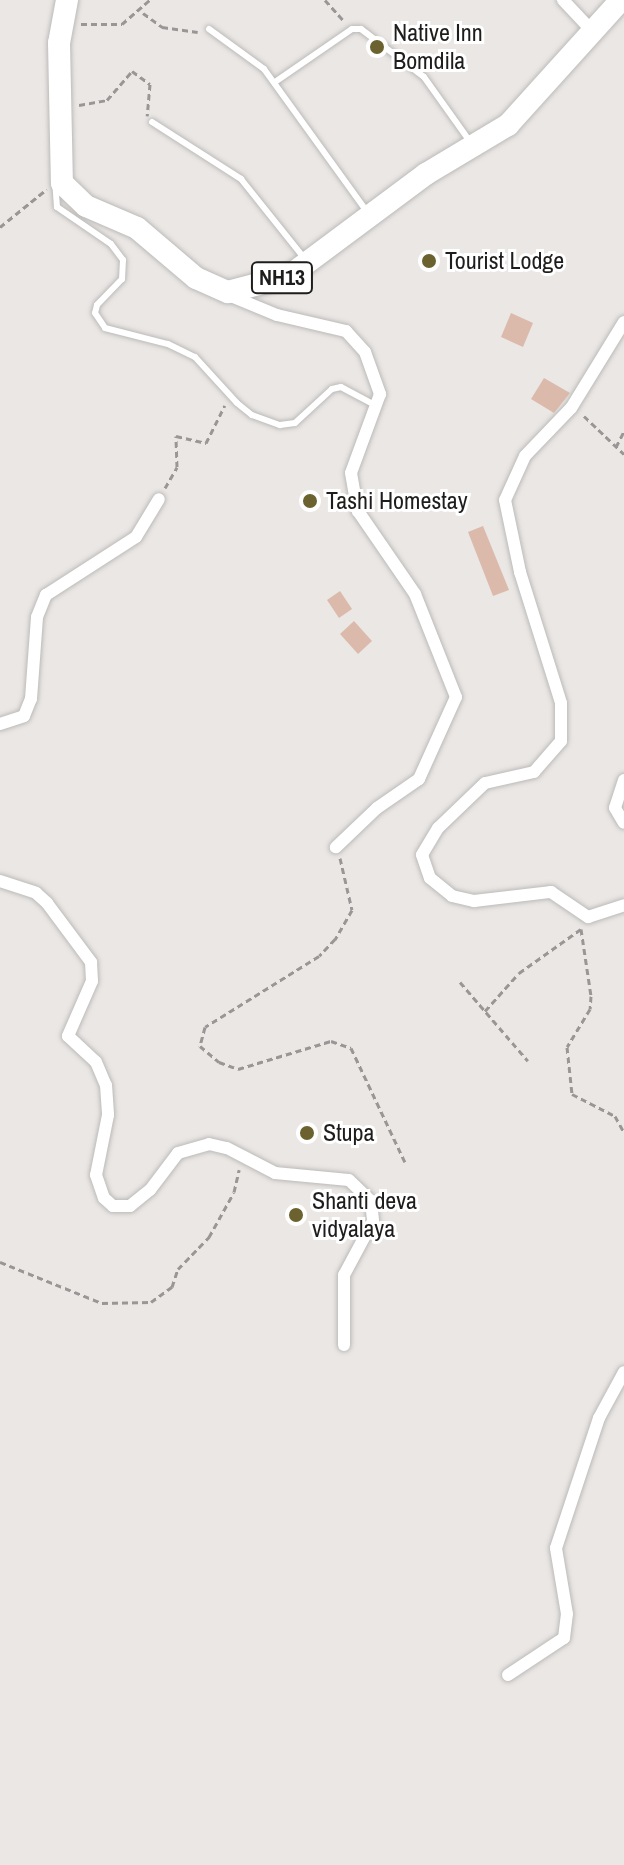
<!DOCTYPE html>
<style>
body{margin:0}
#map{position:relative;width:624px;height:1865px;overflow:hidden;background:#eae7e5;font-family:"Archivo Narrow",sans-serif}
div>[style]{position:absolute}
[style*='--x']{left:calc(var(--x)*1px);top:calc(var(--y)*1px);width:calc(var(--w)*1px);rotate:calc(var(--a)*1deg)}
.building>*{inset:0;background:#dcbaab}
.path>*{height:3px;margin-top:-1.5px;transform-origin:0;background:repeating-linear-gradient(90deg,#999695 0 6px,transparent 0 10px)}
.roads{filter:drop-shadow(0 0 2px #bcbab8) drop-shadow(0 0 2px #bcbab8)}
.lane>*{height:6px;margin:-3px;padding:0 3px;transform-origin:3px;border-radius:3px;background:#fff}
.street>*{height:12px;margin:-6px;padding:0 6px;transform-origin:6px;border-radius:6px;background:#fff}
.highway>*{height:22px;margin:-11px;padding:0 11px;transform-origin:11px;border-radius:11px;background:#fff}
.dots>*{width:22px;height:22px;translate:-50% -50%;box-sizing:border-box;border:4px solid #fff;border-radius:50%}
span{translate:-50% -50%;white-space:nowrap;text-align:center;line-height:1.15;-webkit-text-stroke:6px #fff;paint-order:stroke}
.shield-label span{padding:2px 6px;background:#fff;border:2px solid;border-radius:6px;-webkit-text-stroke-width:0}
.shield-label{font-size:22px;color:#1e1d1c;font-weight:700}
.poi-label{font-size:24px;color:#1e1d1c}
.left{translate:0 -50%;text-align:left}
</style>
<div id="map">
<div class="building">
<div style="clip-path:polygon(511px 313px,533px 323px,523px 347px,501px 337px)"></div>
<div style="clip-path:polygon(544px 378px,570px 393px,554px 413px,531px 399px)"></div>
<div style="clip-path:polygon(483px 526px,509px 590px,493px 596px,468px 532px)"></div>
<div style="clip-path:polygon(340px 591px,352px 609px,339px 618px,327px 600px)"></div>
<div style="clip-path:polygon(354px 621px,372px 641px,358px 654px,340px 634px)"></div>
</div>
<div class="path">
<div style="--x:325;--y:0;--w:28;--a:48"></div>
<div style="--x:143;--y:13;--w:24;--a:36"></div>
<div style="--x:162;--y:27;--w:36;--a:8"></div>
<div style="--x:81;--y:24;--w:41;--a:0"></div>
<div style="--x:122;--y:24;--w:37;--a:-41"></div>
<div style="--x:79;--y:105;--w:28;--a:-10"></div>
<div style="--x:107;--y:100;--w:38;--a:-49"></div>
<div style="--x:132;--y:71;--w:22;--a:36"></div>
<div style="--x:150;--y:84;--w:32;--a:95"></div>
<div style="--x:0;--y:227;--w:60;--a:-39"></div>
<div style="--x:584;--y:416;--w:55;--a:43.5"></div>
<div style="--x:616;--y:447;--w:18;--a:-63"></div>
<div style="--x:165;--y:488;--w:24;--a:-60"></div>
<div style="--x:177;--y:467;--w:31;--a:-92"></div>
<div style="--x:176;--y:436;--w:31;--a:13"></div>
<div style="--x:206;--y:443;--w:42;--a:-63.4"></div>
<div style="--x:340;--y:858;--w:53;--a:77"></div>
<div style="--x:352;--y:910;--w:34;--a:120"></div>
<div style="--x:335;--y:939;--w:23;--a:133"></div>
<div style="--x:319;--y:956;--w:134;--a:148.1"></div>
<div style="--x:205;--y:1027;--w:20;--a:105"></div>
<div style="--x:200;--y:1046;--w:25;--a:40"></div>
<div style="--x:219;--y:1062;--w:20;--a:20"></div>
<div style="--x:238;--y:1069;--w:97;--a:-16.8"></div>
<div style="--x:331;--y:1041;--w:21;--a:19"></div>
<div style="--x:351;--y:1048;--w:126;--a:64.7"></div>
<div style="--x:581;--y:929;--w:68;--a:81.5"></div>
<div style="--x:591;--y:996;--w:13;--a:94"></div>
<div style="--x:590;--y:1009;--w:44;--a:121.2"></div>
<div style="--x:567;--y:1047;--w:47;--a:83.9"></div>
<div style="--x:572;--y:1094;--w:48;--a:27.1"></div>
<div style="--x:615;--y:1116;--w:18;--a:61"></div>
<div style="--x:460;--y:982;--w:104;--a:49.3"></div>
<div style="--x:485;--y:1011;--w:51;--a:-48.2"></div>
<div style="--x:519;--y:973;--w:76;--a:-35.4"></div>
<div style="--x:0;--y:1262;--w:110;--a:21.9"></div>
<div style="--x:102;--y:1303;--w:49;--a:-1.2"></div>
<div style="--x:151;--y:1302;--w:26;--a:-36"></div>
<div style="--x:172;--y:1287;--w:19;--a:-72"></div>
<div style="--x:178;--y:1269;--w:45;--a:-45.9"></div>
<div style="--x:209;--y:1237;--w:51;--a:-60.9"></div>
<div style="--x:234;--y:1192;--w:23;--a:-77"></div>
</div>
<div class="roads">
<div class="lane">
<div style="--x:209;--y:29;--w:68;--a:36"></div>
<div style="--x:264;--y:69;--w:178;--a:54.2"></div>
<div style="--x:275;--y:82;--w:93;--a:-34.5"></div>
<div style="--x:352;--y:29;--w:9;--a:0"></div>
<div style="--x:361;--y:29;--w:79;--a:37.3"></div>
<div style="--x:424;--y:77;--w:81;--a:54.5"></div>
<div style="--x:152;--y:122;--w:106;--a:32.6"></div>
<div style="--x:241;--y:179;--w:101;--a:51.4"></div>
<div style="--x:55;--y:179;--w:28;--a:86"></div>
<div style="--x:57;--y:207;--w:65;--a:34.4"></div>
<div style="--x:111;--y:244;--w:20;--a:53"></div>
<div style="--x:123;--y:260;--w:19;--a:93"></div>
<div style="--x:122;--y:279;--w:36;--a:134"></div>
<div style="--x:97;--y:305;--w:8;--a:104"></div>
<div style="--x:95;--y:313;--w:18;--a:56"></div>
<div style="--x:105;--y:328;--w:65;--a:14.3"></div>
<div style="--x:168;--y:344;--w:30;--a:26"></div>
<div style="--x:195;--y:357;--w:62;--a:47.6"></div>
<div style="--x:237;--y:403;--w:19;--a:39"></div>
<div style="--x:252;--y:415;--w:30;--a:20"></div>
<div style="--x:280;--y:425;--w:15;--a:-8"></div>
<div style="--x:295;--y:423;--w:50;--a:-42.6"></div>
<div style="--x:332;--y:389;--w:9;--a:-13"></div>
<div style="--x:341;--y:387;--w:38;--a:28"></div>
</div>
<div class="street">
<div style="--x:563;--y:0;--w:45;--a:46.8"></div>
<div style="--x:226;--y:294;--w:55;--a:22.4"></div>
<div style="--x:277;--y:315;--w:71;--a:13.1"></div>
<div style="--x:346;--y:331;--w:28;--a:48"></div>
<div style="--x:365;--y:352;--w:45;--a:70.3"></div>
<div style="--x:380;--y:394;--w:84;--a:110.2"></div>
<div style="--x:351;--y:473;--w:39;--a:80"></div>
<div style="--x:358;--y:511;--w:101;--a:55.5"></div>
<div style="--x:415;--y:594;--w:111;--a:68.3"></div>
<div style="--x:456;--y:697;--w:90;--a:114.3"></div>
<div style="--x:419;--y:779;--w:51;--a:145.4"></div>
<div style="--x:377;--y:808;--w:57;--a:136.4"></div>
<div style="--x:624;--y:322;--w:101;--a:121.6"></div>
<div style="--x:571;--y:408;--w:66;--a:133.8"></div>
<div style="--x:525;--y:456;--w:48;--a:114.4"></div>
<div style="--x:505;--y:500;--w:74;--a:78.2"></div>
<div style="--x:520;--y:572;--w:137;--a:72.6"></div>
<div style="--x:561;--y:703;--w:38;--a:90"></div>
<div style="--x:561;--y:741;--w:41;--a:131.1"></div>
<div style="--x:534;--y:772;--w:50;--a:167.3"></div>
<div style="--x:485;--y:783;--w:65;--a:136.2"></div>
<div style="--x:438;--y:828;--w:31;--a:121"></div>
<div style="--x:422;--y:855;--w:24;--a:71"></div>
<div style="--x:430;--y:878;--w:28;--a:39"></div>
<div style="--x:452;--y:896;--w:23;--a:13"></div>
<div style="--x:474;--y:901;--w:78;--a:-6.7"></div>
<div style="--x:551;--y:892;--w:45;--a:34"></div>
<div style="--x:588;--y:917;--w:38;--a:-18"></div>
<div style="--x:0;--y:724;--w:25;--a:-18"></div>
<div style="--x:24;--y:716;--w:18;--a:-68"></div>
<div style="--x:31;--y:699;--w:82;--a:-85.8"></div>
<div style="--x:37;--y:617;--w:24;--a:-68"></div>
<div style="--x:46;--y:595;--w:107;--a:-32.8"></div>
<div style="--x:136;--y:537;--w:44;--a:-58.8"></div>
<div style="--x:624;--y:780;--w:29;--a:108"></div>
<div style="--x:615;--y:808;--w:17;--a:59"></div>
<div style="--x:0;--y:881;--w:38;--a:18"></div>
<div style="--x:36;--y:893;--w:15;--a:42"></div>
<div style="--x:47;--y:903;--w:74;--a:53.3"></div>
<div style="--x:91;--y:962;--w:19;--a:87"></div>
<div style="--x:92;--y:981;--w:60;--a:113.6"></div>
<div style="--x:68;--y:1036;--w:38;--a:43"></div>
<div style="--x:96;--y:1062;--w:25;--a:67"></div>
<div style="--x:106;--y:1085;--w:30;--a:86"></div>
<div style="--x:108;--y:1115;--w:61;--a:101.3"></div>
<div style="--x:96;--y:1175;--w:24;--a:71"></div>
<div style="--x:104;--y:1198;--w:12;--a:42"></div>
<div style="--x:113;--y:1206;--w:17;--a:0"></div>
<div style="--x:130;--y:1206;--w:26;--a:-39"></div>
<div style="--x:150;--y:1190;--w:46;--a:-52.9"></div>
<div style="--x:178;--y:1153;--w:32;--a:-16"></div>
<div style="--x:209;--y:1144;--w:18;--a:13"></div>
<div style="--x:227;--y:1148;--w:54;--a:27.5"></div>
<div style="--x:275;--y:1173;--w:74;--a:5.4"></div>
<div style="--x:349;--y:1180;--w:30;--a:44"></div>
<div style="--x:371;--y:1201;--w:20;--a:84"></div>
<div style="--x:373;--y:1221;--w:61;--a:118.2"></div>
<div style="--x:344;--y:1275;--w:70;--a:90"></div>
<div style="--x:508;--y:1675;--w:67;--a:-33.5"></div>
<div style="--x:564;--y:1638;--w:24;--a:-83"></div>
<div style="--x:567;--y:1614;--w:67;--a:-99.5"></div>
<div style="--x:556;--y:1548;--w:137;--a:-71.7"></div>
<div style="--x:599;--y:1418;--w:52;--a:-61.5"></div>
</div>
<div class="highway">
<div style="--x:67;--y:0;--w:44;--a:100.5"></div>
<div style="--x:59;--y:43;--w:140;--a:88.8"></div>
<div style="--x:62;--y:183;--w:33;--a:44"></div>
<div style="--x:86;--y:206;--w:56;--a:23.3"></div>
<div style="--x:137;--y:228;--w:77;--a:40.3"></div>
<div style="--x:196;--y:278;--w:35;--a:24"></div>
<div style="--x:228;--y:292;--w:63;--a:-14.7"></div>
<div style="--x:289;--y:276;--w:171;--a:-36.7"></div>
<div style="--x:426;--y:174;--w:96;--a:-30.9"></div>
<div style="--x:508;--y:125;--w:169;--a:-47.9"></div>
</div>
</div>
<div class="dots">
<div style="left:377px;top:47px;background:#6b622f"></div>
<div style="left:429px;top:261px;background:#6b622f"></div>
<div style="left:310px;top:501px;background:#6b622f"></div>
<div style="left:307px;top:1133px;background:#6b622f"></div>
<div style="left:296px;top:1215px;background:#6b622f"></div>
</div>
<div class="shield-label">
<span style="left:282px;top:278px">NH13</span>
</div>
<div class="poi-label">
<span class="left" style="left:393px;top:47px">Native Inn<br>Bomdila</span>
<span class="left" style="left:445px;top:261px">Tourist Lodge</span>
<span class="left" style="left:326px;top:501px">Tashi Homestay</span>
<span class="left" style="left:323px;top:1133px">Stupa</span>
<span class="left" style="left:312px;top:1215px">Shanti deva<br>vidyalaya</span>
</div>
</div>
